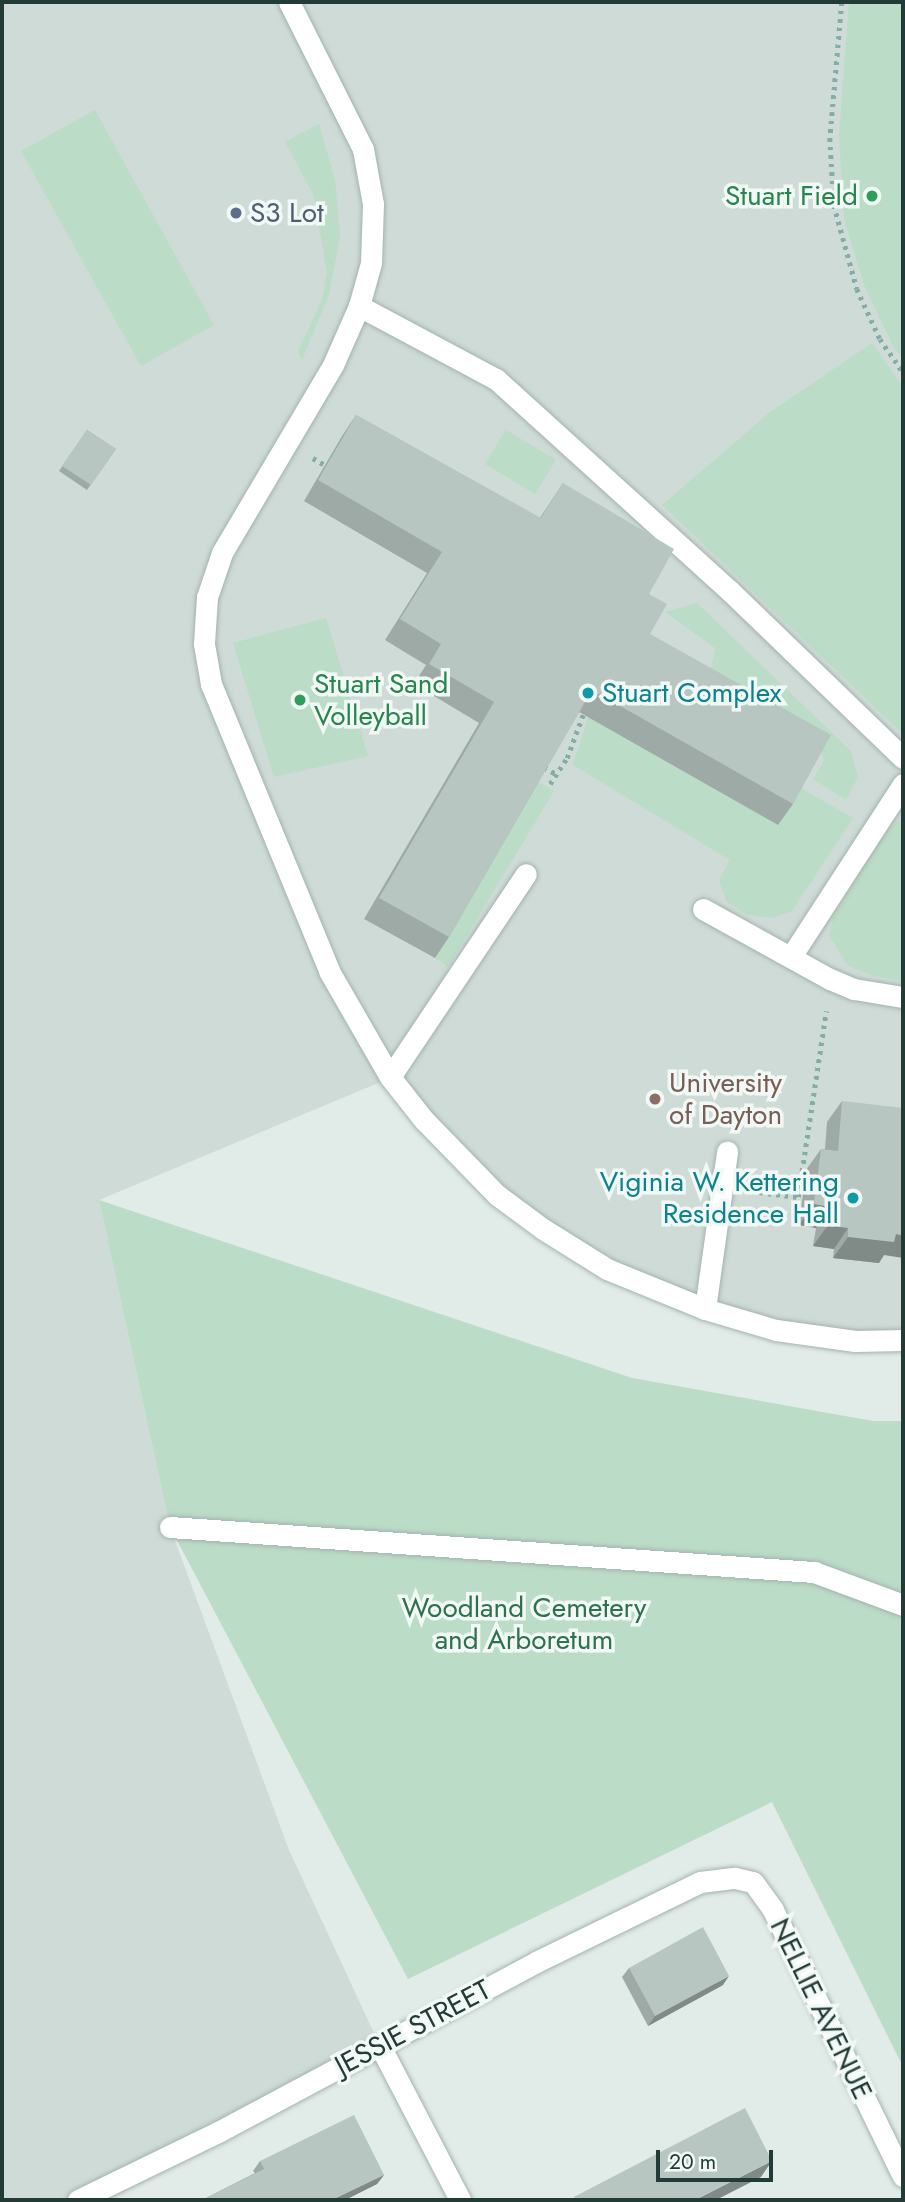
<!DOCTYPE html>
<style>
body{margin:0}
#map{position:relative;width:905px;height:2202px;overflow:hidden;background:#e1ebe8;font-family:Jost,sans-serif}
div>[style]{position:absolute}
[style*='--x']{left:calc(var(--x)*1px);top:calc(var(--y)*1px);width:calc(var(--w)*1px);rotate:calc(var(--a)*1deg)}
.built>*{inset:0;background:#cfdbd7}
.green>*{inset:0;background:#bbdcc7}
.path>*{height:4.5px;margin-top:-2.25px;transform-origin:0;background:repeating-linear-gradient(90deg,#83aea4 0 3.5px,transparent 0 8.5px)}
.roads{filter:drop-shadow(0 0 2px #a4b3af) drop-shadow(0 0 2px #a4b3af)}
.minor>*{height:21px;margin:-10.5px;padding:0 10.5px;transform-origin:10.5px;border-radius:10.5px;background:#fff}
.wall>*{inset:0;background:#9daaa6}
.shaded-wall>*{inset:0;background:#808b87}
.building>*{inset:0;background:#b7c6c1}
.dots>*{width:19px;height:19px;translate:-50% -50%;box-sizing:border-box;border:4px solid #f2f8f5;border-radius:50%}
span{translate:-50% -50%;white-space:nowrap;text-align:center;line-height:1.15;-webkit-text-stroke:7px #f2f8f5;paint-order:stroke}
.leisure-label{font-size:28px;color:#27864d}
.right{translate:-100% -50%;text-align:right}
.left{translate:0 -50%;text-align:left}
.service-label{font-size:28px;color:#4e5e75}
.culture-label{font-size:28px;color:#0d838f}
.education-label{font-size:28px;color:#785e54}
.park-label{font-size:28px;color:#2e714e}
.street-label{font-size:28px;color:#223b37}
.frame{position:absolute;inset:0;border:4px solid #223b37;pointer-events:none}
.scale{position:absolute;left:656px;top:2150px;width:117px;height:32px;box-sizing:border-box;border:4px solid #223b37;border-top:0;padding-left:9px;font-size:21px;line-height:24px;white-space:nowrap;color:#223b37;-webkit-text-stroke:5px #f2f8f5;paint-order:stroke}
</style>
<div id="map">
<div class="built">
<div style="clip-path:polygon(2px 2px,903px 2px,903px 1340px,854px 1341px,684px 1303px,543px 1229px,390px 1078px,99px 1200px,170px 1527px,289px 1850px,380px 2046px,78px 2200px,2px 2200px)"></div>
</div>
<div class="green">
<div style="clip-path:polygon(849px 2px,903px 2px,903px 359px,894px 348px,864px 285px,844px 219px,839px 134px)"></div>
<div style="clip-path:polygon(95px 110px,214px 325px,141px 366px,21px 151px)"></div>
<div style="clip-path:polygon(319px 124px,335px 180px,340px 236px,329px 295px,302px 360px,298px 351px,322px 300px,327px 272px,313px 194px,285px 142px)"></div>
<div style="clip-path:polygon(872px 343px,903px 387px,903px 734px,662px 505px,770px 412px)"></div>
<div style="clip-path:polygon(506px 430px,556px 460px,535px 494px,485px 464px)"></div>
<div style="clip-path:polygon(697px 603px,851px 751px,858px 777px,846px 800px,813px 779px,824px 760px,820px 749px,708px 683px,715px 648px,665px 612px)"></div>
<div style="clip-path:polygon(326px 618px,368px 756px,274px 777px,233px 643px)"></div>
<div style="clip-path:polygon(588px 717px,799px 787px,853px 818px,792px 911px,772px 918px,747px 915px,726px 901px,719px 880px,730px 860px,573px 765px)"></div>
<div style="clip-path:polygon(536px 780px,554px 791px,448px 967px,435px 958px)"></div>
<div style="clip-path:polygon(903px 818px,903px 981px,873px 976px,847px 965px,829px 935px,833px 917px,881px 835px)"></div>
<div style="clip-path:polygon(99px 1200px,632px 1378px,873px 1421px,903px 1421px,903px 2067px,772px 1802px,408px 1979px,170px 1527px)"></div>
</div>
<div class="path">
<div style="--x:842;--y:2;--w:137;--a:95"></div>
<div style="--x:830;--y:138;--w:67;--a:86.6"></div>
<div style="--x:834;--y:205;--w:87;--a:74.7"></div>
<div style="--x:857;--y:289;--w:55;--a:65.3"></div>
<div style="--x:880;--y:339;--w:40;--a:55.1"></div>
<div style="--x:313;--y:458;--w:14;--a:30"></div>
<div style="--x:544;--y:767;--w:14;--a:30"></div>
<div style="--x:550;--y:784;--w:31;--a:-57"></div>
<div style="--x:567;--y:758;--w:46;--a:-69.6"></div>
<div style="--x:751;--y:1191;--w:47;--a:7.3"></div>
<div style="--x:798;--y:1197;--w:188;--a:-81.4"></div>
</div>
<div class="roads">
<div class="minor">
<div style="--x:289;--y:2;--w:165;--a:63.3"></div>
<div style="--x:363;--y:149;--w:56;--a:79.7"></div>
<div style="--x:373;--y:204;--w:59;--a:91.9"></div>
<div style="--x:371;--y:263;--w:45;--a:105.6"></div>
<div style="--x:359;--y:306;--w:64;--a:113.8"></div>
<div style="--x:333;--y:365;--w:218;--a:120.6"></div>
<div style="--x:222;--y:553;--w:46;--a:108.8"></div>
<div style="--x:207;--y:597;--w:47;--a:93.7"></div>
<div style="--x:204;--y:644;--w:41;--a:80.1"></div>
<div style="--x:211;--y:684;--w:310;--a:67.6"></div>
<div style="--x:329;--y:971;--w:122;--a:60.1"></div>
<div style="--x:390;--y:1077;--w:55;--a:51.7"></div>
<div style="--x:424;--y:1120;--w:105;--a:45.8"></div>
<div style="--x:497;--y:1195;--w:57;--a:36.5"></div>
<div style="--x:543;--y:1229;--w:75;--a:32"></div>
<div style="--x:607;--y:1269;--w:106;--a:22.2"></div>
<div style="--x:705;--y:1309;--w:74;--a:16.5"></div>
<div style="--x:776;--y:1330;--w:80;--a:7.9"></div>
<div style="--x:855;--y:1341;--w:48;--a:-1.2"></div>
<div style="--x:359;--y:306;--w:155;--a:28.1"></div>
<div style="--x:496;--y:379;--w:316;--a:42.2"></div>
<div style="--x:730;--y:591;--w:240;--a:44"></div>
<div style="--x:703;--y:909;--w:145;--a:28.9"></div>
<div style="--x:830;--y:979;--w:26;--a:23"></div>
<div style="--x:854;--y:989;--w:50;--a:9.3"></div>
<div style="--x:792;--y:955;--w:204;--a:-57"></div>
<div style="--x:390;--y:1077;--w:244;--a:-56.2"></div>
<div style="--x:705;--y:1309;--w:159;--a:-82"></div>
<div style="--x:170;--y:1527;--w:646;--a:4"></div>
<div style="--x:814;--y:1572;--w:95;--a:20.3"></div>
<div style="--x:380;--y:2046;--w:174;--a:62.5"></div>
<div style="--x:78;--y:2200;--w:156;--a:-25.9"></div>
<div style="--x:218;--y:2132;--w:361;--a:-28.1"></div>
<div style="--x:536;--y:1962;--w:182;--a:-26"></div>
<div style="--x:700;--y:1882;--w:35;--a:-7"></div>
<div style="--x:735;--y:1878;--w:18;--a:13"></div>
<div style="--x:753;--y:1882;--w:34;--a:54"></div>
<div style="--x:773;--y:1910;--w:296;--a:64"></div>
</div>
</div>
<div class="wall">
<div style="clip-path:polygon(356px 415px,540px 518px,563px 483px,649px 594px,650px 634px,793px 804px,778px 825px,579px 712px,449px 937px,435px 958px,364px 919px,479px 723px,414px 684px,426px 665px,385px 640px,427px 573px,304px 501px,342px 436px)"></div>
<div style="clip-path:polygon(87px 430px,116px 449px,87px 490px,59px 471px)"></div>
<div style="clip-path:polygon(842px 1101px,884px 1255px,879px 1263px,833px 1258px,834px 1249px,813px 1246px,816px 1228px,799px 1225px,806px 1170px,821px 1149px,825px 1149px,827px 1122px)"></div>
<div style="clip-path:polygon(629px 1968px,723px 1985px,648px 2026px,622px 1977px)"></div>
<div style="clip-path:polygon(260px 2161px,384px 2175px,377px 2184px,345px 2200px,202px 2200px,255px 2173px,253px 2171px)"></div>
</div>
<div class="shaded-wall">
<div style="clip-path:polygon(814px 1204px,831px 1207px,816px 1228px,799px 1225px)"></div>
<div style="clip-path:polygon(828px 1225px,848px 1228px,834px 1249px,813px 1246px)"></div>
<div style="clip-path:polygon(896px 1234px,903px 1235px,903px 1258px,884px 1255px,879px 1263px,833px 1258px,848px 1237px)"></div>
<div style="clip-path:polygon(729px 1976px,723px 1985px,648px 2026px,655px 2016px)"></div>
<div style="clip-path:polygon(772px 2161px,761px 2177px,716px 2200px,695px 2200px)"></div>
<div style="clip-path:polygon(384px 2175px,377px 2184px,345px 2200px,332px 2200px)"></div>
</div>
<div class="building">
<div style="clip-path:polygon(356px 415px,541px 518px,563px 483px,674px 549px,649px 594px,667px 604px,650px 634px,831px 735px,793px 804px,592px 690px,449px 937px,379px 898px,494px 702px,429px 664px,441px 644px,400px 619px,442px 552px,318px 480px)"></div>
<div style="clip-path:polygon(87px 430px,116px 449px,91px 485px,62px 466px)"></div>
<div style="clip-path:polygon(842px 1101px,903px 1108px,903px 1235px,896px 1234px,894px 1242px,848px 1237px,848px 1228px,828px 1225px,831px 1207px,814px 1204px,821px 1149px,838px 1151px)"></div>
<div style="clip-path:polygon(703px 1927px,729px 1976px,655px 2016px,629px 1968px)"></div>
<div style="clip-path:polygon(745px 2108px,772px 2161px,695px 2200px,575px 2200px,574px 2197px)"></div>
<div style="clip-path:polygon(354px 2115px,384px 2175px,332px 2200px,202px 2200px,264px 2169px,260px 2161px)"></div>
</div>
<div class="dots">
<div style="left:872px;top:196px;background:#2e9e5b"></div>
<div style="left:236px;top:213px;background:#5c6f8a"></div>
<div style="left:588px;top:693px;background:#0f9aa8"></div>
<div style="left:300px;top:700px;background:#2e9e5b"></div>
<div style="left:655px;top:1099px;background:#8d6e63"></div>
<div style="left:853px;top:1198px;background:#0f9aa8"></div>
</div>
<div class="leisure-label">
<span class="right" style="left:858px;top:196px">Stuart Field</span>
<span class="left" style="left:314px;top:700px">Stuart Sand<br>Volleyball</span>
</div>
<div class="service-label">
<span class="left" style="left:250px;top:213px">S3 Lot</span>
</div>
<div class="culture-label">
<span class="left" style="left:602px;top:693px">Stuart Complex</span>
<span class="right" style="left:839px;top:1198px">Viginia W. Kettering<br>Residence Hall</span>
</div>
<div class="education-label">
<span class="left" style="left:669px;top:1099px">University<br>of Dayton</span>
</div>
<div class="park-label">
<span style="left:524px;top:1624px">Woodland Cemetery<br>and Arboretum</span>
</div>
<div class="street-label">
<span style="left:821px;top:2009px;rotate:64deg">NELLIE AVENUE</span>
<span style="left:413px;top:2028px;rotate:-28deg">JESSIE STREET</span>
</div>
<div class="frame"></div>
<div class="scale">20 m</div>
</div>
